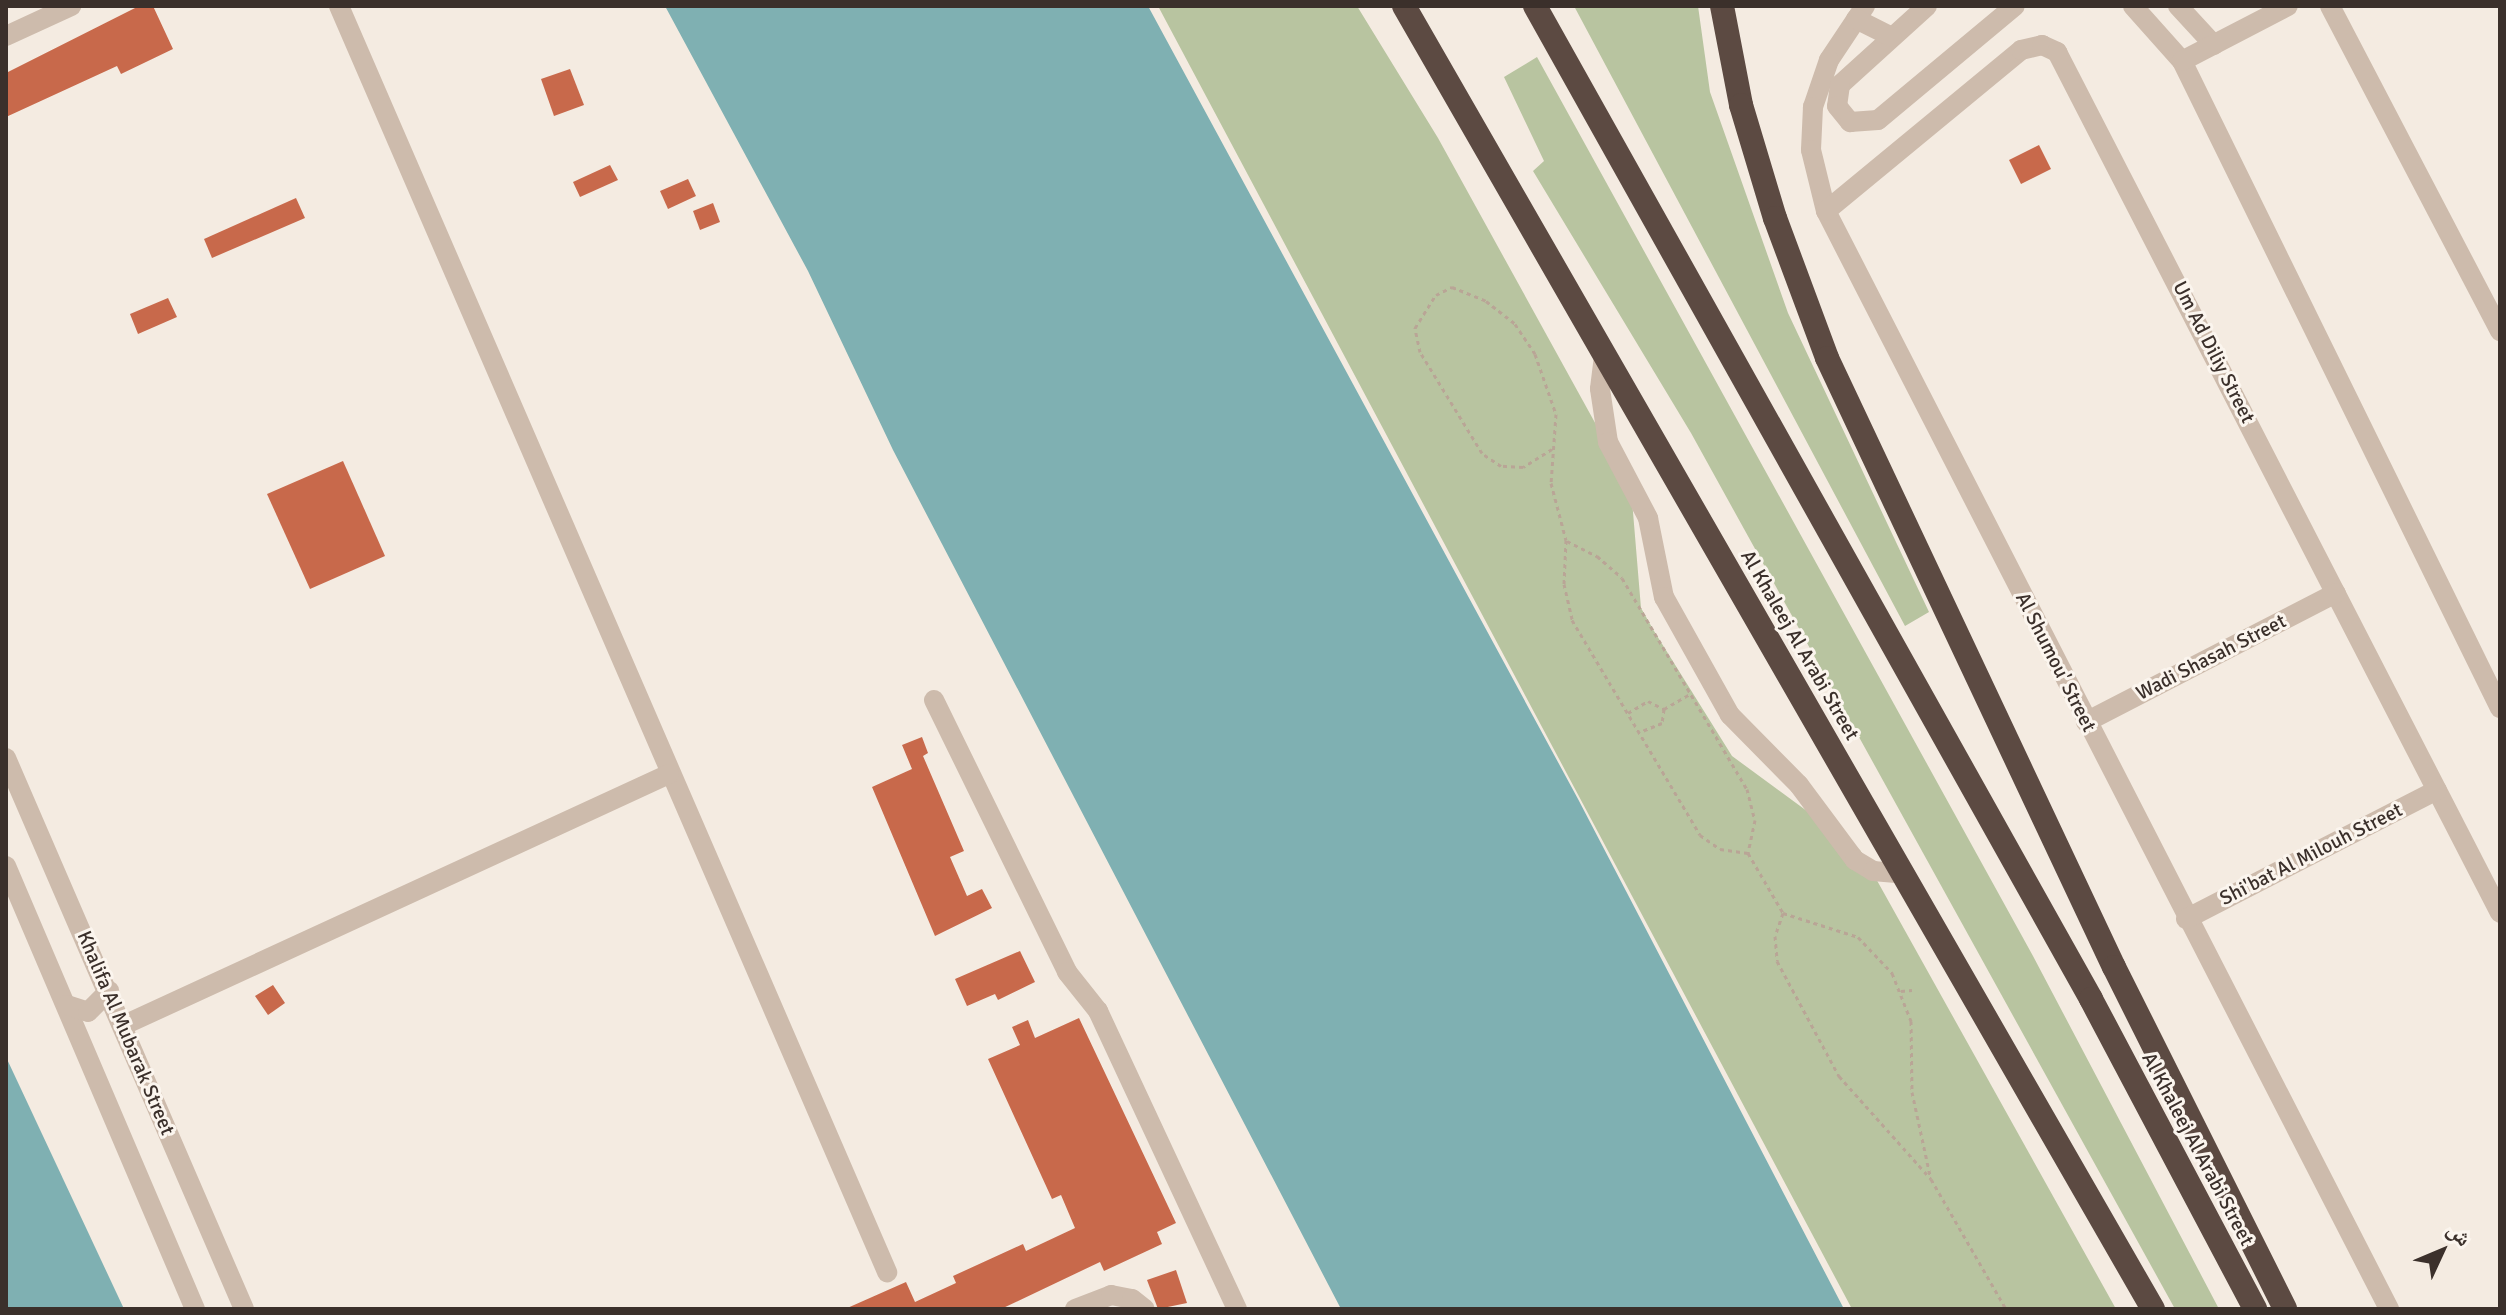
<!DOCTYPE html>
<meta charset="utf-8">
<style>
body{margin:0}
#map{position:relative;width:2506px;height:1315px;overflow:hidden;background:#f4ebe1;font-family:Signika,"Noto Naskh Arabic",sans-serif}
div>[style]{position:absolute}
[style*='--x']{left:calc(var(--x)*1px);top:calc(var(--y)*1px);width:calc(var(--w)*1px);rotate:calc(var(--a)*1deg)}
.green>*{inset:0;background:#b8c4a0}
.water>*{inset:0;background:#7fb0b2}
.building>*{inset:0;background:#c8694b}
.path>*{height:3px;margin-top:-1.5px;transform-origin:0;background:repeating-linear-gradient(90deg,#b9a596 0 4px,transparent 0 8px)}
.minor>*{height:20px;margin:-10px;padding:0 10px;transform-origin:10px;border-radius:10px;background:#cdbbac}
.highway>*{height:24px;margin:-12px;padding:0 12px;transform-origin:12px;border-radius:12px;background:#5c4a42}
span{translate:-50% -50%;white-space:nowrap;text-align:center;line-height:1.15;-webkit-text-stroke:6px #fbf5ee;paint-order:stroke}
.street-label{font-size:20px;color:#3b302b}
.frame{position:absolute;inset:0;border:8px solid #3b302b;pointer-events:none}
.north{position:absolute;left:2402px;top:1211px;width:80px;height:80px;-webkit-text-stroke:6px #fbf5ee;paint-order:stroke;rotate:46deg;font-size:22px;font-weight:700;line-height:32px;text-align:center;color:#3b302b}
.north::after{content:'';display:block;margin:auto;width:28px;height:36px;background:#3b302b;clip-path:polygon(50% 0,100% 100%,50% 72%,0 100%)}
</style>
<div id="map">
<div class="green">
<div style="clip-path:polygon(1158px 6px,1357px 6px,1438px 138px,1631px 488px,1641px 608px,1654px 631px,1732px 756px,1860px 850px,2116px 1309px,1852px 1309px)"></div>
<div style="clip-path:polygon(1574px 6px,1698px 6px,1710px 92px,1788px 313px,1929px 612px,1905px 626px)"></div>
<div style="clip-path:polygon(1537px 57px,2033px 956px,2219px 1309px,2175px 1309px,1691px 433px,1533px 171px,1544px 161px,1504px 77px)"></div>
</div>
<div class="water">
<div style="clip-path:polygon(665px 6px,1148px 6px,1578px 799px,1844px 1309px,1341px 1309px,893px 450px,808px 271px)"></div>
<div style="clip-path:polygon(6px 1057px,124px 1309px,6px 1309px)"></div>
</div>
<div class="building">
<div style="clip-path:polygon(139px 6px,153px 6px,173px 49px,121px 74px,117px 66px,6px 117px,6px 73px)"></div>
<div style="clip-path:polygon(570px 69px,584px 105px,554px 116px,541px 79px)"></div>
<div style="clip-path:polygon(2039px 145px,2051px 169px,2021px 184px,2009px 160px)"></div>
<div style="clip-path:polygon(610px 165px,618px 180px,580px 197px,573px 182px)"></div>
<div style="clip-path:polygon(688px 179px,696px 196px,668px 209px,660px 191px)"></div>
<div style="clip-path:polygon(296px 198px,305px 218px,212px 258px,204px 239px)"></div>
<div style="clip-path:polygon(713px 203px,720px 222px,700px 230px,693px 211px)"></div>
<div style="clip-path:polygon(168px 298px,177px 317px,138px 334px,130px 314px)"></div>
<div style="clip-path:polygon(343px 461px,385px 556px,310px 589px,267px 494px)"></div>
<div style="clip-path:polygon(922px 737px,928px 753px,923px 756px,964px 851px,950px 857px,967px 896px,982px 889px,992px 908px,935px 936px,872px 787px,912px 769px,902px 745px)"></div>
<div style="clip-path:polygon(1020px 951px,1035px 982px,998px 1000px,995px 994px,967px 1006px,955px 979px)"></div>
<div style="clip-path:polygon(273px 985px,285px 1003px,268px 1015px,255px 996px)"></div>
<div style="clip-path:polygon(1079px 1018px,1176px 1223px,1157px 1232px,1162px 1244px,1104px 1271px,1100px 1262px,1001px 1309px,845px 1309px,906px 1282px,915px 1302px,956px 1283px,953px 1276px,1023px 1244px,1026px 1251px,1075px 1228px,1061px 1195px,1052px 1199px,988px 1059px,1020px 1045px,1012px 1027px,1028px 1020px,1035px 1038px)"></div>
<div style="clip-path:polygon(1176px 1270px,1187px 1303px,1158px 1309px,1147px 1280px)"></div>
</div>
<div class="path">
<div style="--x:1552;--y:449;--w:34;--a:148"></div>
<div style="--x:1523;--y:467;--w:22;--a:-177"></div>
<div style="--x:1501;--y:466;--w:23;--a:-146"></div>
<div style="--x:1482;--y:453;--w:119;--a:-121.5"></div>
<div style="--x:1420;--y:352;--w:25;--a:-102"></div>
<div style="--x:1415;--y:328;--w:39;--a:-58"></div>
<div style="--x:1436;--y:295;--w:18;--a:-27"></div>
<div style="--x:1452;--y:287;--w:37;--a:22"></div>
<div style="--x:1486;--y:301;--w:37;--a:38"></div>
<div style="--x:1515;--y:324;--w:36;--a:56"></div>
<div style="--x:1535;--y:354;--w:64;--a:70.7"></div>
<div style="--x:1556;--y:414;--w:69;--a:94.1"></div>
<div style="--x:1551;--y:483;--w:59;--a:75.3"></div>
<div style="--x:1566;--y:540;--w:44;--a:92.6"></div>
<div style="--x:1564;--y:584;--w:37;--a:77"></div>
<div style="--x:1572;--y:620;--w:250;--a:59.2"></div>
<div style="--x:1700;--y:835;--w:24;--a:35"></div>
<div style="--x:1720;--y:849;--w:28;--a:8"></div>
<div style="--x:1567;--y:541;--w:34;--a:27"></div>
<div style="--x:1597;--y:556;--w:33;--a:41"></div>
<div style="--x:1622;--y:578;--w:245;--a:59.4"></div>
<div style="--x:1747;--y:789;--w:32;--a:76"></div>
<div style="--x:1755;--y:820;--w:34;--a:102"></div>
<div style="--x:1748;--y:853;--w:69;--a:59.7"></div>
<div style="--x:1783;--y:913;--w:24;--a:109"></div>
<div style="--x:1775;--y:936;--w:25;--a:85"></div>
<div style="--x:1777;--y:961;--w:131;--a:61.7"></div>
<div style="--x:1839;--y:1076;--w:138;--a:48.2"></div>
<div style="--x:1931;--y:1179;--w:150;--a:60"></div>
<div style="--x:1664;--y:709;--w:32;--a:-30"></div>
<div style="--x:1628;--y:713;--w:23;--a:-31"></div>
<div style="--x:1648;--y:701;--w:18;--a:27"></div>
<div style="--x:1664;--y:709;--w:14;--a:98"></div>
<div style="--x:1662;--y:723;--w:24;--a:158"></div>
<div style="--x:1783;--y:913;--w:79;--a:17.7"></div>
<div style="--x:1858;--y:937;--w:50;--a:46.6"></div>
<div style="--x:1892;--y:973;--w:52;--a:68.4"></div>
<div style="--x:1911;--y:1021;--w:71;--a:89.2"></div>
<div style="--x:1912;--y:1092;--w:85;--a:77.8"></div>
<div style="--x:1901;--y:991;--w:11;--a:-5"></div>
</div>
<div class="minor">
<div style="--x:339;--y:6;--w:1380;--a:66.59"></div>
<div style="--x:1865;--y:6;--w:65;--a:123.7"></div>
<div style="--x:1829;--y:60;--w:50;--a:108.8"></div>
<div style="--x:1813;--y:107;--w:43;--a:92.7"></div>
<div style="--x:1811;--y:150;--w:63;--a:76.2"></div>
<div style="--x:1826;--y:211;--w:1234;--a:62.85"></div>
<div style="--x:1927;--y:6;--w:118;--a:137.8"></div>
<div style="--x:1840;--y:85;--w:21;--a:98"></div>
<div style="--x:1837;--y:106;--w:21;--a:51"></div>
<div style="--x:1850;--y:122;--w:28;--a:-4"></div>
<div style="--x:1878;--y:120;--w:178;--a:-39.8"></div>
<div style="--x:2133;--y:6;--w:74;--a:48.3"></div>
<div style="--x:2182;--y:61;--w:721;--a:63.83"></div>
<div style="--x:2178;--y:6;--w:53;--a:47.3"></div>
<div style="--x:2330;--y:6;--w:367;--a:62.4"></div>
<div style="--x:1856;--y:19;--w:40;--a:26.6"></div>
<div style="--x:6;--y:36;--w:72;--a:-24.8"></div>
<div style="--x:2182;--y:61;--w:119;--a:-27.4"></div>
<div style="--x:1826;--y:211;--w:253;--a:-39.5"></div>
<div style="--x:2021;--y:50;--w:22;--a:-13"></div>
<div style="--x:2042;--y:45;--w:17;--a:25"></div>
<div style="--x:2057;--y:52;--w:968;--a:62.77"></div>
<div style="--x:1604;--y:356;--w:33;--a:97"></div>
<div style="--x:1600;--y:389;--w:54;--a:81.4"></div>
<div style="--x:1608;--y:442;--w:86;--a:62.2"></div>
<div style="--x:1648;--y:518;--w:81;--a:78.6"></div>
<div style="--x:1664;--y:597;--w:135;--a:60.8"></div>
<div style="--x:1730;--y:715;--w:98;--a:45.4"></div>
<div style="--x:1799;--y:785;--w:94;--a:53.3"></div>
<div style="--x:1855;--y:860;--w:21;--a:31"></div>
<div style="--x:1873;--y:871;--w:32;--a:5"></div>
<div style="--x:934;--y:700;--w:303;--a:63.9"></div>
<div style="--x:1067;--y:972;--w:50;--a:51.5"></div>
<div style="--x:1098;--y:1011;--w:329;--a:65"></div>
<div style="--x:2086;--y:722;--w:281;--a:-27.3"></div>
<div style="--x:6;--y:758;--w:600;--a:66.64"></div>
<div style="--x:6;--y:866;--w:482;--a:66.9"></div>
<div style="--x:2186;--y:919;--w:282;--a:-27.2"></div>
<div style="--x:67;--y:1005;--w:22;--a:18"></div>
<div style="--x:88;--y:1012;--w:30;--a:-45"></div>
<div style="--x:124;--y:1025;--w:600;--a:-24.73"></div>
<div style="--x:1075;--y:1309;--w:39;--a:-21"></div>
<div style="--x:1111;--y:1295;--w:21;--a:11"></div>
<div style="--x:1132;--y:1299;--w:16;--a:38"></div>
</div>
<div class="highway">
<div style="--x:1404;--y:6;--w:1503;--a:60.11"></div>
<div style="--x:1535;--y:6;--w:1138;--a:60.75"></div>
<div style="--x:2091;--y:999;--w:351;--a:62.1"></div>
<div style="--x:1722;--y:6;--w:101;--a:79.1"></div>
<div style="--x:1741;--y:105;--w:118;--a:73.3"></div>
<div style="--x:1775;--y:218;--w:149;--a:69.6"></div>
<div style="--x:1827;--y:358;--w:673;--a:64.77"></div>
<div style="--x:2114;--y:967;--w:382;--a:63.4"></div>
</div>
<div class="street-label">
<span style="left:2214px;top:352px;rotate:63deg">Um Ad Diliy Street</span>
<span style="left:1800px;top:645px;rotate:60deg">Al Khaleej Al Arabi Street</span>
<span style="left:2211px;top:657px;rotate:-27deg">Wadi Shasah Street</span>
<span style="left:2056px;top:662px;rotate:63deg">Al Shumou' Street</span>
<span style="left:2311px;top:854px;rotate:-27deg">Shi'bat Al Milouh Street</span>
<span style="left:126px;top:1033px;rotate:67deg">Khalifa Al Mubarak Street</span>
<span style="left:2198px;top:1149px;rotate:62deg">Al Khaleej Al Arabi Street</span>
</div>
<div class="frame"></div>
<div class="north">ش</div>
</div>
